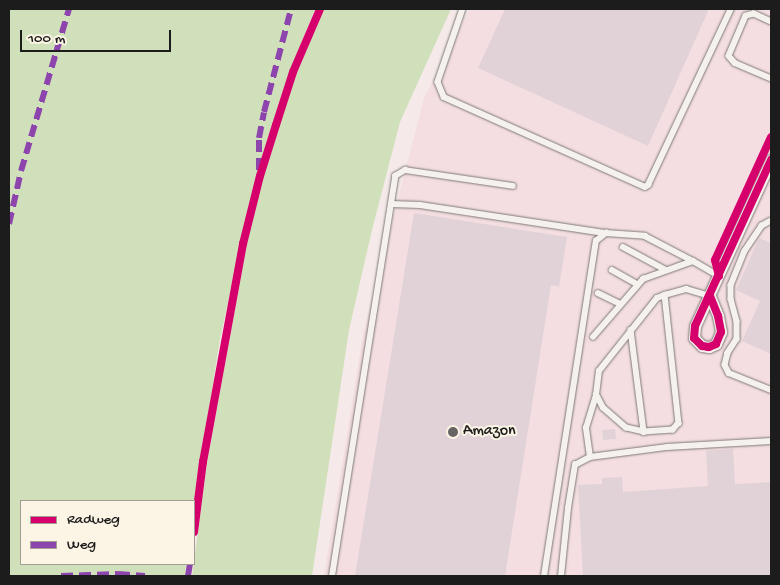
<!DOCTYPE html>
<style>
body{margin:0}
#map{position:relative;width:780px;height:585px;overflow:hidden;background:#f5eae9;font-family:"Gochi Hand",sans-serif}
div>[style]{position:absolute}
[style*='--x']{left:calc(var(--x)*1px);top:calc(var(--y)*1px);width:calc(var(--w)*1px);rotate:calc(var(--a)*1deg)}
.built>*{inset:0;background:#f4dee1}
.green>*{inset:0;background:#d0e0ba}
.building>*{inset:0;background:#e1d2d8}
.roads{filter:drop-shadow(0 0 1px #7e7978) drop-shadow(0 0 1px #7e7978)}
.service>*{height:5.5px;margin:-2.75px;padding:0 2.75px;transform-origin:2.75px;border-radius:2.75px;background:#f5f1ec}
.minor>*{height:11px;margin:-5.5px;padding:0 5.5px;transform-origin:5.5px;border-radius:5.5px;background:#f5f1ec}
.quiet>*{height:6px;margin-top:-3px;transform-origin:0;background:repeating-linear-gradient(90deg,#8e44ad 0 12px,transparent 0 18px)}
.cycleway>*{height:8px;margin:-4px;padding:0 4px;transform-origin:4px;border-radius:4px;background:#d6006c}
.dots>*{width:14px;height:14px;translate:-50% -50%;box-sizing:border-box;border:2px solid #fcf5e5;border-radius:50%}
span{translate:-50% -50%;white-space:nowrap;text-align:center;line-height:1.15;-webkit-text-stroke:4px #fcf5e5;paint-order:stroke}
.poi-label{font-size:16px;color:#1c1c1c}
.left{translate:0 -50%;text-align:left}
.frame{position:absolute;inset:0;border:10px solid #1c1c1c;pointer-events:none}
.legend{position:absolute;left:20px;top:500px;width:175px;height:65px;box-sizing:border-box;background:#fcf5e5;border:1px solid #a29e95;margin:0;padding:6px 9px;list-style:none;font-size:15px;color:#1c1c1c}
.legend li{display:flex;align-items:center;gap:10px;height:25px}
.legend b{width:25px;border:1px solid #a29e95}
.scale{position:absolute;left:20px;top:30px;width:151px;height:22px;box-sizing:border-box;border:2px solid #1c1c1c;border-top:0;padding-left:6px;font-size:15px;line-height:18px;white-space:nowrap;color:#1c1c1c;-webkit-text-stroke:4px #fcf5e5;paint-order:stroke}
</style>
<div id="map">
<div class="built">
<div style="clip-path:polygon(470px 9px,771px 9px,771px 576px,324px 576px,363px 335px,424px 98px)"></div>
</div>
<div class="green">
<div style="clip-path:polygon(9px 9px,315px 9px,290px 71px,256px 177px,220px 339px,194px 505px,194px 501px,21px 501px,21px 564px,186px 564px,185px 576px,9px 576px)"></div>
<div style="clip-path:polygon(324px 9px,451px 9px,400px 122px,372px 230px,349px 330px,312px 576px,192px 576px,207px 463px,247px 244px,263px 177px,279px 126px,296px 74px)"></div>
</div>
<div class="building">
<div style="clip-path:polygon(505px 9px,709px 9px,648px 146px,478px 68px)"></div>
<div style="clip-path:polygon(414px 213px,567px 237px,559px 287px,551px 285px,505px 576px,355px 576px)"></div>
<div style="clip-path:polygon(759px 238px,771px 243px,771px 354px,742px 341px,760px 301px,736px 290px)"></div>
<div style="clip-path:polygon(615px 429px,616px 439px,603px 440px,602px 430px)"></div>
<div style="clip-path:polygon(733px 449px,735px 484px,771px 482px,771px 576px,583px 576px,578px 485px,602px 484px,602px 478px,622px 477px,623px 492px,708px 486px,706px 451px)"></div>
</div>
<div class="roads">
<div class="service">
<div style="--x:463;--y:9;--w:77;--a:108.9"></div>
<div style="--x:438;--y:82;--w:16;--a:68"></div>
<div style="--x:444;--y:97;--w:220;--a:24.1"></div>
<div style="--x:645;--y:187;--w:4;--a:-34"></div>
<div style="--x:648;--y:185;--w:195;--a:-64.8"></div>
<div style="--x:771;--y:22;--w:19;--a:-155"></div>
<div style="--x:754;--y:14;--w:8;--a:166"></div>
<div style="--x:746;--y:16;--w:43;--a:113"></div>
<div style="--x:729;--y:56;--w:9;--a:49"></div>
<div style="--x:735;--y:63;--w:39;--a:23"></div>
<div style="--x:391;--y:204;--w:29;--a:2"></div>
<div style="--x:420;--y:205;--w:188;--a:8.6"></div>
<div style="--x:771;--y:221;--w:10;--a:151"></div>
<div style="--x:762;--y:226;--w:30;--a:124"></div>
<div style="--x:745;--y:251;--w:37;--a:112"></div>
<div style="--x:731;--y:285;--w:14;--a:90"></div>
<div style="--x:731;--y:299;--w:23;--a:75"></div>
<div style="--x:737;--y:321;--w:18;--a:90"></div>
<div style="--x:737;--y:339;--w:17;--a:123"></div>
<div style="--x:728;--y:353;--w:12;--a:104"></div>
<div style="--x:725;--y:365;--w:9;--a:63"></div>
<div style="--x:729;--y:373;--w:45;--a:22"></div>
<div style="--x:623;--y:247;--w:47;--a:28.2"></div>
<div style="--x:612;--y:270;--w:29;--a:29"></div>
<div style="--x:598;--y:293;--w:25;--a:26"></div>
<div style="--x:665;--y:295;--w:129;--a:83.8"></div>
<div style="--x:679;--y:423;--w:9;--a:131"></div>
<div style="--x:673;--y:430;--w:29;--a:176"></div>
<div style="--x:644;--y:432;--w:18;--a:-167"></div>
<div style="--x:626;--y:428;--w:30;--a:-139"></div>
<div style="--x:603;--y:408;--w:15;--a:-118"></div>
<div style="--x:596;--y:395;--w:24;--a:-83"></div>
<div style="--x:599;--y:371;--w:93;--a:-51.5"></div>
<div style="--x:657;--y:298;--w:9;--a:-21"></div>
<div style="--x:665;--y:295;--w:22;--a:-16"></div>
<div style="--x:686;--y:289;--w:25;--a:16"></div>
<div style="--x:631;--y:330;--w:103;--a:82.7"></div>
<div style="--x:593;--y:337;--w:77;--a:-49.2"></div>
<div style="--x:643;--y:279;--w:53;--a:-19.8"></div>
<div style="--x:693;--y:261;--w:30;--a:30"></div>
<div style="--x:590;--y:457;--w:29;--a:-98"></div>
<div style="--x:586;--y:428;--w:34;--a:-73"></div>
<div style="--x:332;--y:576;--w:405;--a:-81"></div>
<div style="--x:395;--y:176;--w:12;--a:-31"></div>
<div style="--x:405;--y:170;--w:109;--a:8.4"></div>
<div style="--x:544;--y:576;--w:339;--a:-81.2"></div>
<div style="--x:596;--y:241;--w:13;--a:-39"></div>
<div style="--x:606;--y:233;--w:39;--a:4"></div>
<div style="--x:645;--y:236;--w:54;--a:27.5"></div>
<div style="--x:561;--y:576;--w:68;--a:-84.1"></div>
<div style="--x:568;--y:508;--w:44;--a:-80.8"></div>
<div style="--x:575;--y:465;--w:17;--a:-28"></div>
<div style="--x:590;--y:457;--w:78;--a:-7.4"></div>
<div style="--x:667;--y:447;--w:104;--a:-3.3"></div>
</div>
<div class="minor">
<div style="--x:710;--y:296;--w:22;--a:68"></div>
<div style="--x:718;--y:316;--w:16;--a:79"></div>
<div style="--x:721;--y:332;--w:13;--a:113"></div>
<div style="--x:716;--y:344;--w:8;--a:157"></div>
<div style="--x:709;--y:347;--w:7;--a:-172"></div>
<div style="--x:702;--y:346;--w:11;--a:-135"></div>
<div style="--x:694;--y:338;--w:12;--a:-85"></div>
<div style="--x:695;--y:326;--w:183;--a:-65.4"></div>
</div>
</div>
<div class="quiet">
<div style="--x:259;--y:170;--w:32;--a:-90"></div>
<div style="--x:259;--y:138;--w:26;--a:-79"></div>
<div style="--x:264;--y:112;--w:106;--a:-75.3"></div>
<div style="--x:9;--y:224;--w:54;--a:-77.2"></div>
<div style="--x:21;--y:171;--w:169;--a:-73.5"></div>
<div style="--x:61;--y:576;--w:57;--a:-2"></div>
<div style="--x:118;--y:574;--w:27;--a:4"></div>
<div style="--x:188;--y:576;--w:12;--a:-81"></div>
</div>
<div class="cycleway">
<div style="--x:719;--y:276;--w:16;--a:-104"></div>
<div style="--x:715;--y:260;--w:135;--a:-65.5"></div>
<div style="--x:710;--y:296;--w:22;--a:68"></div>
<div style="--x:718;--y:316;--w:16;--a:79"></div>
<div style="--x:721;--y:332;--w:13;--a:113"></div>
<div style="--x:716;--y:344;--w:8;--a:157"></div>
<div style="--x:709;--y:347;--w:7;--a:-172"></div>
<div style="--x:702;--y:346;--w:11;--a:-135"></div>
<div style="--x:694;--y:338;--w:12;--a:-85"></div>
<div style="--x:695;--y:326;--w:183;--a:-65.4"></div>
<div style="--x:194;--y:532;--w:71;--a:-82.7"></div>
<div style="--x:203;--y:462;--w:222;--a:-79.6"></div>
<div style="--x:243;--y:244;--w:70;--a:-76"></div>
<div style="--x:260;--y:176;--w:53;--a:-72.6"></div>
<div style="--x:276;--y:125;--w:56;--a:-72.2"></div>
<div style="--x:293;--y:72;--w:69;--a:-66.8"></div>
</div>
<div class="dots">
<div style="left:453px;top:432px;background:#686464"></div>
</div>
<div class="poi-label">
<span class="left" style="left:463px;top:432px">Amazon</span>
</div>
<div class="frame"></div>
<ul class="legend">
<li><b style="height:6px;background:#d6006c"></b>Radweg</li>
<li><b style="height:6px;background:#8e44ad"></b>Weg</li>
</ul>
<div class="scale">100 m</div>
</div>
